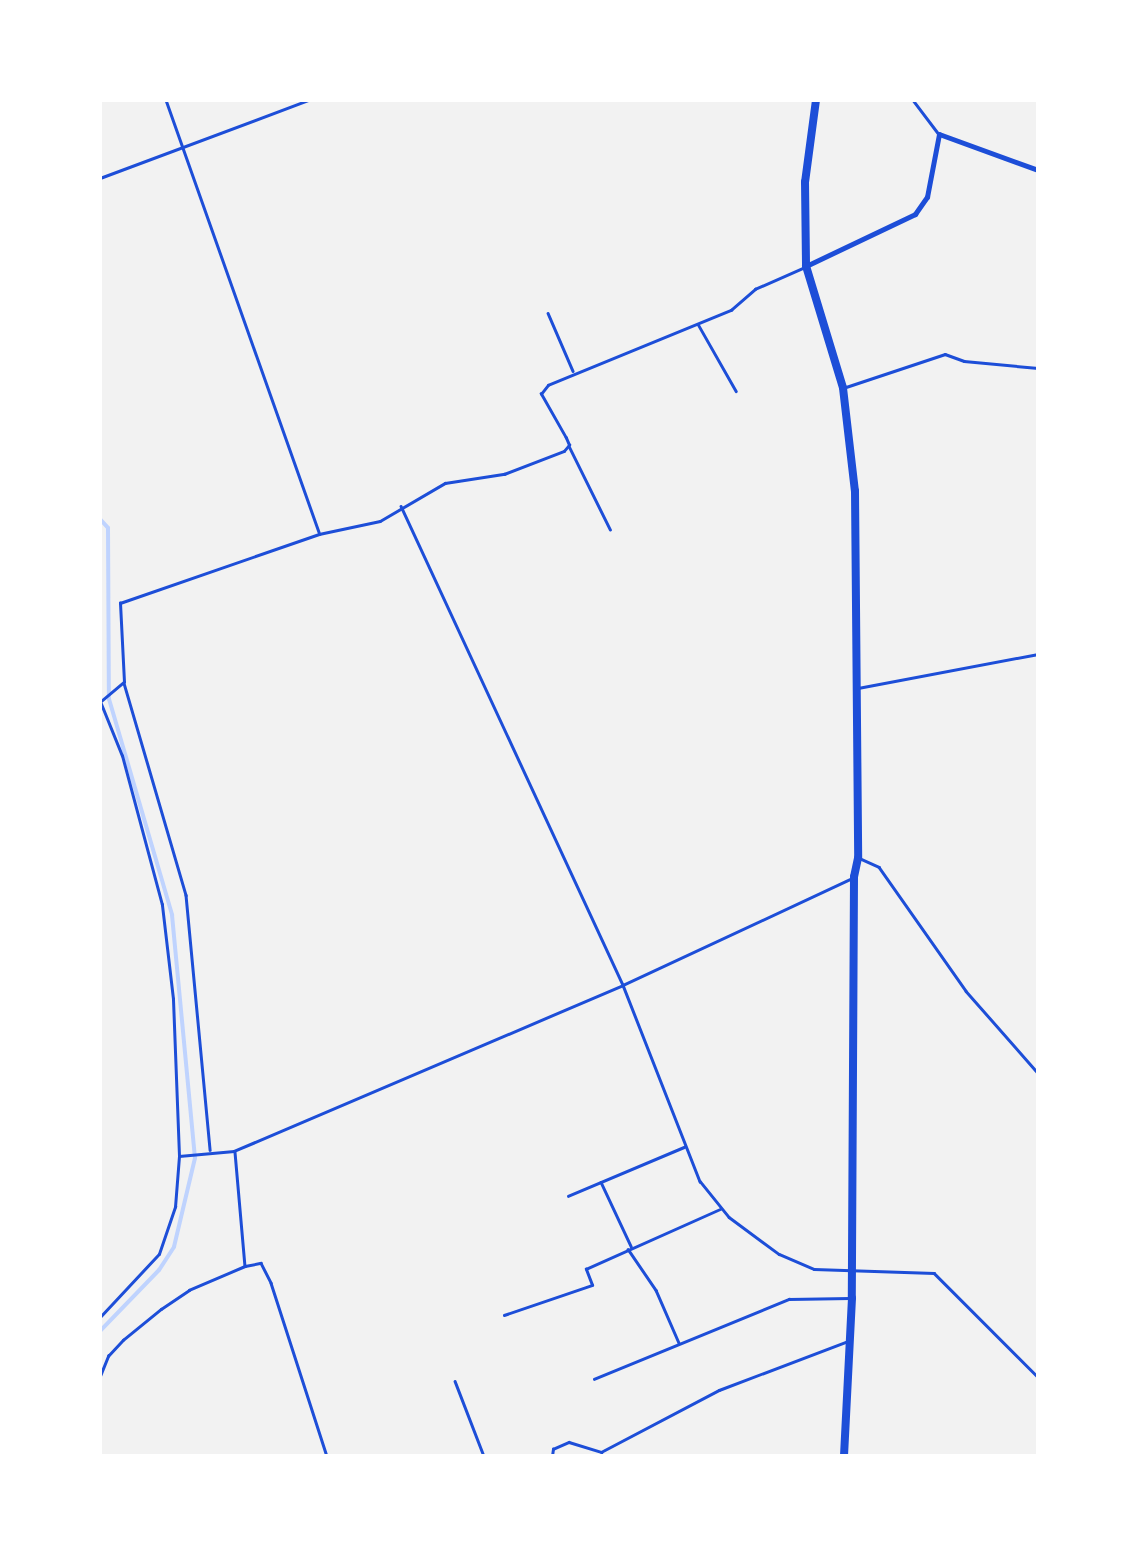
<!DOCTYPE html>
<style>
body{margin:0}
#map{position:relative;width:1138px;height:1556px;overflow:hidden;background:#f2f2f2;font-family:Barlow,sans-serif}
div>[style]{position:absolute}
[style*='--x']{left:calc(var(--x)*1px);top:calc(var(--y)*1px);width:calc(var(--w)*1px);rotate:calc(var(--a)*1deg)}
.stream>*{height:4px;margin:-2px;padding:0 2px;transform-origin:2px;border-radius:2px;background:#bfd3fe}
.service>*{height:2.5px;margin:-1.25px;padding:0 1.25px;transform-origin:1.25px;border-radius:1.25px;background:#1d4ed8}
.minor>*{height:5px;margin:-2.5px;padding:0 2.5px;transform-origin:2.5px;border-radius:2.5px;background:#1d4ed8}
.secondary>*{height:8px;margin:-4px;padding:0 4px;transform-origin:4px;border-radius:4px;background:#1d4ed8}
span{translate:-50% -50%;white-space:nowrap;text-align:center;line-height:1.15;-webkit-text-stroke:10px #fff;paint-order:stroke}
.frame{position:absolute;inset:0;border:102px solid #fff;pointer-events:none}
</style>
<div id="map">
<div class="stream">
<div style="--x:100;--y:519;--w:12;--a:48"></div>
<div style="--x:108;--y:528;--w:171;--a:89.7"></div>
<div style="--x:109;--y:699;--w:225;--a:73.7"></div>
<div style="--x:172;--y:915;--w:244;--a:84.6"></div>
<div style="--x:195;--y:1158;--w:91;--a:103.3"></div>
<div style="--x:174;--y:1247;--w:27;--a:123"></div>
<div style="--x:159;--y:1270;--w:85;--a:134"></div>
</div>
<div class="service">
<div style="--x:166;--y:100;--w:458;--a:70.5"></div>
<div style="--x:913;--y:100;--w:41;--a:52.9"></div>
<div style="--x:100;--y:178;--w:223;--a:-20.5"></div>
<div style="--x:548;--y:313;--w:63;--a:66.7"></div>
<div style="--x:698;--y:324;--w:77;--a:60.4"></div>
<div style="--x:846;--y:387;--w:104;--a:-18.4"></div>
<div style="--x:945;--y:354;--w:20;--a:20"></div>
<div style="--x:964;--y:361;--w:74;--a:5.4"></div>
<div style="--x:569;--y:446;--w:93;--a:63.7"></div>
<div style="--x:401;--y:506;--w:528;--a:65.13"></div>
<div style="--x:623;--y:985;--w:211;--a:68.6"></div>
<div style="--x:700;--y:1181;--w:46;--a:51.1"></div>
<div style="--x:729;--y:1217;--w:62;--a:36.5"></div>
<div style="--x:779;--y:1254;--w:38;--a:23"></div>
<div style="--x:814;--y:1269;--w:120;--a:1.9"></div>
<div style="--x:934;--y:1273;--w:147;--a:45"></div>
<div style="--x:124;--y:683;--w:221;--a:73.7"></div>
<div style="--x:186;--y:895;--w:256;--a:84.6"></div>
<div style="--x:858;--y:688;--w:183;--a:-10.7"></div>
<div style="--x:100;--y:702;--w:31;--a:-40"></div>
<div style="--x:124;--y:682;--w:79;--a:-92.9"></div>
<div style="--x:120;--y:603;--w:211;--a:-19.1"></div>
<div style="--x:319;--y:534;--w:62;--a:-12"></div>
<div style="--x:380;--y:521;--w:75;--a:-30.3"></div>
<div style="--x:445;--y:483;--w:60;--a:-8.7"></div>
<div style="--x:504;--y:474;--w:64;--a:-21"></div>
<div style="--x:564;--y:451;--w:8;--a:-50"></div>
<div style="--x:569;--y:445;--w:8;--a:-113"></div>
<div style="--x:566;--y:438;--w:51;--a:-119.6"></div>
<div style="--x:541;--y:394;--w:11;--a:-52"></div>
<div style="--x:548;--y:385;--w:198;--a:-22.3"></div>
<div style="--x:731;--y:310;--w:32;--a:-41"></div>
<div style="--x:755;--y:289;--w:55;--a:-23.7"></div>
<div style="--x:859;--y:858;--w:22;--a:24"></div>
<div style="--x:879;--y:867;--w:151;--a:54.9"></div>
<div style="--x:966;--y:991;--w:109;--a:48.7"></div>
<div style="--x:235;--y:1152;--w:114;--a:85"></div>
<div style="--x:245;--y:1266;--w:16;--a:-11"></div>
<div style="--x:261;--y:1263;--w:22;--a:63"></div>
<div style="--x:271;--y:1283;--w:182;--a:72.1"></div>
<div style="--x:179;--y:1156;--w:55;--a:-5.2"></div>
<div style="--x:234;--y:1151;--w:423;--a:-23.1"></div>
<div style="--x:623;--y:985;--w:251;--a:-25"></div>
<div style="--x:601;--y:1182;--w:71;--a:64.9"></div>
<div style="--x:568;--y:1196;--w:126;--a:-22.9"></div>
<div style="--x:628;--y:1249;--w:50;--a:55.7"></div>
<div style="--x:656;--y:1290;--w:58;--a:66.5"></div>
<div style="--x:504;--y:1315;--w:93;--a:-18.8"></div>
<div style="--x:592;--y:1285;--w:17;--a:-111"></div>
<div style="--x:586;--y:1269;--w:147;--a:-24.1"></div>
<div style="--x:100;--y:1317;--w:86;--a:-46.9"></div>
<div style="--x:159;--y:1254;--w:50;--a:-71.2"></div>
<div style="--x:175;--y:1207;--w:51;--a:-85.5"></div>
<div style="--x:179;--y:1156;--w:157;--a:-92.2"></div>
<div style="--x:173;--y:999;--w:95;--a:-96.7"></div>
<div style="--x:162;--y:905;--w:154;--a:-105"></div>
<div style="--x:122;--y:756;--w:56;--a:-112"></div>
<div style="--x:100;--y:1376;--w:22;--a:-68"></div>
<div style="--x:108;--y:1356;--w:22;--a:-47"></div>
<div style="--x:123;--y:1340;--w:49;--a:-39.2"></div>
<div style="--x:161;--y:1309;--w:34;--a:-34"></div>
<div style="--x:189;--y:1290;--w:61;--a:-23.2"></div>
<div style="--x:594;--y:1379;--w:211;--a:-22.3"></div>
<div style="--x:789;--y:1299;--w:61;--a:-0.9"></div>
<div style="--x:455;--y:1381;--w:80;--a:68.9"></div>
<div style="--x:552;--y:1456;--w:7;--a:-82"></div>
<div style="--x:553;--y:1449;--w:17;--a:-24"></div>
<div style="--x:569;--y:1442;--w:34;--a:17"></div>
<div style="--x:601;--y:1452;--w:133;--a:-27.7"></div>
<div style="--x:719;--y:1390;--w:138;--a:-20.8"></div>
</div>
<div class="minor">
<div style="--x:806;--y:266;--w:121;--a:-25.5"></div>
<div style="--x:915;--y:214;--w:21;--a:-55"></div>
<div style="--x:927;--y:197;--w:64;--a:-79.2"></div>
<div style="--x:939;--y:134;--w:105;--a:20"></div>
</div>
<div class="secondary">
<div style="--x:816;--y:100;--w:83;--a:97.6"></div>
<div style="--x:805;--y:182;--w:84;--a:89.3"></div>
<div style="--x:806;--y:266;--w:127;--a:73.1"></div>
<div style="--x:843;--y:388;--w:104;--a:83.4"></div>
<div style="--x:855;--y:491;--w:367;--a:89.5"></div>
<div style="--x:858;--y:858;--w:19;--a:102"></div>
<div style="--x:854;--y:877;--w:421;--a:90.3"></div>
<div style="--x:852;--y:1298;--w:158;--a:92.9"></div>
</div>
<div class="frame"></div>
</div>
